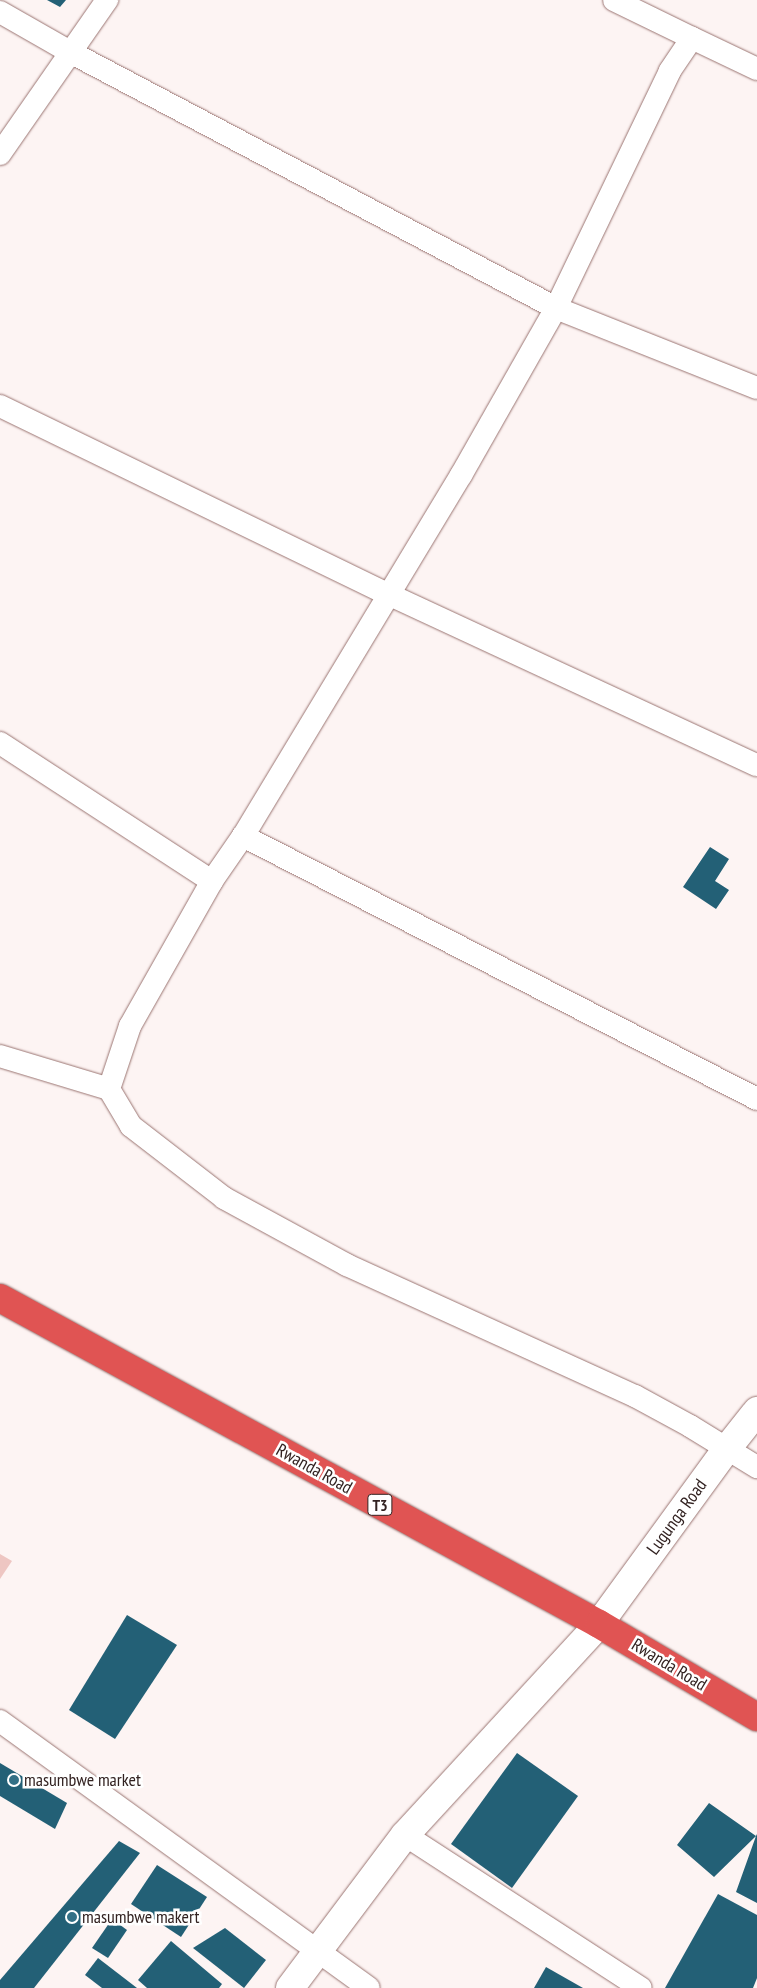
<!DOCTYPE html>
<style>
body{margin:0}
#map{position:relative;width:757px;height:1988px;overflow:hidden;background:#fdf4f3;font-family:"PT Sans Narrow",sans-serif}
div>[style]{position:absolute}
[style*='--x']{left:calc(var(--x)*1px);top:calc(var(--y)*1px);width:calc(var(--w)*1px);rotate:calc(var(--a)*1deg)}
.green>*{inset:0;background:#eec6c2}
.building>*{inset:0;background:#236076}
.roads{filter:drop-shadow(0 0 1px #9a7471) drop-shadow(0 0 1px #9a7471)}
.street>*{height:22px;margin:-11px;padding:0 11px;transform-origin:11px;border-radius:11px;background:#fff}
.secondary>*{height:28px;margin:-14px;padding:0 14px;transform-origin:14px;border-radius:14px;background:#fff}
.highway>*{height:28px;margin:-14px;padding:0 14px;transform-origin:14px;border-radius:14px;background:#e05453}
.dots>*{width:14px;height:14px;translate:-50% -50%;box-sizing:border-box;border:2px solid #fff;border-radius:50%}
span{translate:-50% -50%;white-space:nowrap;text-align:center;line-height:1.15;-webkit-text-stroke:5px #fff;paint-order:stroke}
.shield-label span{padding:1px 4px;background:#fff;border:1px solid;border-radius:4px;-webkit-text-stroke-width:0}
.shield-label{font-size:16px;color:#322221;font-weight:700}
.street-label{font-size:18px;color:#322221}
.poi-label{font-size:18px;color:#322221}
.left{translate:0 -50%;text-align:left}
</style>
<div id="map">
<div class="green">
<div style="clip-path:polygon(0 1554px,12px 1561px,0 1579px)"></div>
</div>
<div class="building">
<div style="clip-path:polygon(47px 0,66px 0,60px 7px)"></div>
<div style="clip-path:polygon(710px 847px,729px 859px,715px 881px,729px 890px,716px 909px,683px 887px)"></div>
<div style="clip-path:polygon(127px 1615px,177px 1645px,115px 1739px,69px 1710px)"></div>
<div style="clip-path:polygon(517px 1753px,578px 1796px,512px 1888px,451px 1844px)"></div>
<div style="clip-path:polygon(0 1763px,67px 1803px,55px 1829px,0 1796px)"></div>
<div style="clip-path:polygon(709px 1803px,756px 1836px,757px 1834px,757px 1903px,736px 1892px,756px 1836px,714px 1877px,677px 1845px)"></div>
<div style="clip-path:polygon(119px 1841px,140px 1853px,34px 1988px,0 1988px,0 1980px)"></div>
<div style="clip-path:polygon(157px 1865px,207px 1897px,181px 1937px,131px 1904px)"></div>
<div style="clip-path:polygon(718px 1894px,757px 1915px,757px 1978px,753px 1988px,665px 1988px)"></div>
<div style="clip-path:polygon(112px 1919px,127px 1930px,108px 1958px,92px 1948px)"></div>
<div style="clip-path:polygon(225px 1928px,266px 1960px,244px 1988px,193px 1948px)"></div>
<div style="clip-path:polygon(171px 1941px,222px 1984px,219px 1988px,147px 1988px,138px 1980px)"></div>
<div style="clip-path:polygon(98px 1958px,137px 1988px,102px 1988px,85px 1975px)"></div>
<div style="clip-path:polygon(546px 1967px,583px 1988px,534px 1988px)"></div>
</div>
<div class="roads">
<div class="street">
<div style="--x:614;--y:0;--w:87;--a:26"></div>
<div style="--x:692;--y:38;--w:40;--a:124"></div>
<div style="--x:670;--y:71;--w:263;--a:115.7"></div>
<div style="--x:556;--y:308;--w:192;--a:119.6"></div>
<div style="--x:461;--y:475;--w:422;--a:121.1"></div>
<div style="--x:243;--y:836;--w:55;--a:124.6"></div>
<div style="--x:212;--y:881;--w:167;--a:119.5"></div>
<div style="--x:130;--y:1026;--w:66;--a:108.4"></div>
<div style="--x:109;--y:1089;--w:43;--a:59.3"></div>
<div style="--x:131;--y:1126;--w:118;--a:37.7"></div>
<div style="--x:224;--y:1198;--w:140;--a:28.6"></div>
<div style="--x:347;--y:1265;--w:316;--a:24.5"></div>
<div style="--x:635;--y:1396;--w:63;--a:28.6"></div>
<div style="--x:690;--y:1426;--w:79;--a:31.5"></div>
<div style="--x:0;--y:12;--w:81;--a:29.7"></div>
<div style="--x:70;--y:52;--w:549;--a:27.78"></div>
<div style="--x:556;--y:308;--w:216;--a:21.7"></div>
<div style="--x:692;--y:38;--w:72;--a:25.5"></div>
<div style="--x:0;--y:154;--w:188;--a:-55.2"></div>
<div style="--x:0;--y:406;--w:433;--a:25.9"></div>
<div style="--x:390;--y:595;--w:404;--a:24.9"></div>
<div style="--x:0;--y:743;--w:253;--a:33.1"></div>
<div style="--x:243;--y:836;--w:577;--a:27.1"></div>
<div style="--x:0;--y:1056;--w:114;--a:16.8"></div>
<div style="--x:0;--y:1721;--w:455;--a:35.9"></div>
<div style="--x:405;--y:1835;--w:281;--a:33"></div>
</div>
<div class="secondary">
<div style="--x:290;--y:1988;--w:191;--a:-53.1"></div>
<div style="--x:405;--y:1835;--w:287;--a:-47.4"></div>
<div style="--x:599;--y:1624;--w:215;--a:-53.9"></div>
<div style="--x:726;--y:1450;--w:50;--a:-51.5"></div>
</div>
<div class="highway">
<div style="--x:0;--y:1298;--w:682;--a:28.56"></div>
<div style="--x:599;--y:1624;--w:183;--a:30.5"></div>
</div>
</div>
<div class="dots">
<div style="left:14px;top:1780px;background:#337086"></div>
<div style="left:72px;top:1917px;background:#337086"></div>
</div>
<div class="shield-label">
<span style="left:380px;top:1505px">T3</span>
</div>
<div class="street-label">
<span style="left:314px;top:1469px;rotate:29deg">Rwanda Road</span>
<span style="left:677px;top:1517px;rotate:-54deg">Lugunga Road</span>
<span style="left:669px;top:1665px;rotate:31deg">Rwanda Road</span>
</div>
<div class="poi-label">
<span class="left" style="left:24px;top:1780px">masumbwe market</span>
<span class="left" style="left:82px;top:1917px">masumbwe makert</span>
</div>
</div>
